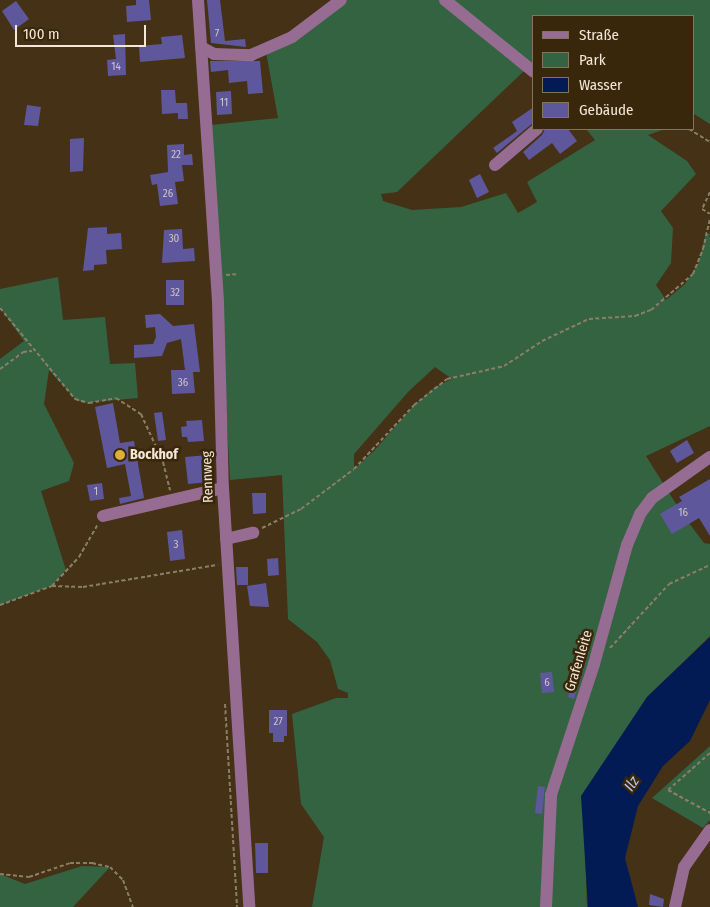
<!DOCTYPE html>
<meta charset="utf-8">
<style>
body{margin:0}
#map{position:relative;width:710px;height:907px;overflow:hidden;background:#443116;font-family:"Fira Sans Condensed",sans-serif}
div>[style]{position:absolute}
[style*='--x']{left:calc(var(--x)*1px);top:calc(var(--y)*1px);width:calc(var(--w)*1px);rotate:calc(var(--a)*1deg)}
.green>*{inset:0;background:#346342}
.water>*{inset:0;background:#021b55}
.building>*{inset:0;background:#5f579c}
.path>*{height:2px;margin-top:-1px;transform-origin:0;background:repeating-linear-gradient(90deg,#8d7d67 0 4px,transparent 0 6.5px)}
.minor>*{height:12px;margin:-6px;padding:0 6px;transform-origin:6px;border-radius:6px;background:#976c92}
.dots>*{width:14px;height:14px;translate:-50% -50%;box-sizing:border-box;border:2px solid #39270c;border-radius:50%}
span{translate:-50% -50%;white-space:nowrap;text-align:center;line-height:1.15;-webkit-text-stroke:5px #39270c;paint-order:stroke}
.number-label{font-size:11px;color:#cec3c9}
.number-label span{-webkit-text-stroke-width:0}
.poi-label{font-size:14px;color:#f3e7d8;font-weight:700}
.left{translate:0 -50%;text-align:left}
.street-label{font-size:14px;color:#f3e7d8}
.water-label{font-size:15px;color:#b5c9ed;font-style:italic}
.legend{position:absolute;left:532px;top:15px;width:162px;height:115px;box-sizing:border-box;background:#39270c;border:1px solid #83745e;margin:0;padding:6px 9px;list-style:none;font-size:15px;color:#f3e7d8}
.legend li{display:flex;align-items:center;gap:10px;height:25px}
.legend b{width:25px;border:1px solid #83745e}
.scale{position:absolute;left:15px;top:25px;width:131px;height:22px;box-sizing:border-box;border:2px solid #f3e7d8;border-top:0;padding-left:6px;font-size:15px;line-height:18px;white-space:nowrap;color:#f3e7d8;-webkit-text-stroke:4px #39270c;paint-order:stroke}
</style>
<div id="map">
<div class="green">
<div style="clip-path:polygon(evenodd,346px 0,710px 0,710px 124px,694px 114px,694px 16px,534px 16px,534px 72px,525px 70px,397px 192px,381px 194px,383px 201px,412px 210px,461px 207px,506px 193px,518px 213px,537px 202px,527px 182px,595px 140px,586px 129px,665px 129px,648px 135px,687px 161px,696px 174px,661px 211px,673px 228px,671px 263px,656px 285px,666px 300px,685px 284px,698px 264px,706px 233px,710px 234px,710px 426px,646px 456px,683px 515px,704px 543px,710px 544px,710px 636px,647px 697px,583px 795px,587px 907px,312px 907px,324px 837px,301px 804px,292px 714px,336px 698px,348px 698px,348px 693px,338px 689px,330px 660px,317px 642px,288px 619px,282px 475px,230px 480px,211px 125px,278px 118px,266px 52px,346px 0,435px 367px,452px 379px,435px 387px,414px 405px,374px 451px,354px 469px,354px 454px,408px 392px,435px 367px)"></div>
<div style="clip-path:polygon(58px 277px,63px 320px,105px 317px,110px 364px,135px 363px,138px 398px,83px 403px,75px 399px,49px 370px,44px 404px,74px 463px,69px 481px,41px 491px,66px 570px,52px 586px,0 605px,0 359px,24px 341px,0 308px,0 289px)"></div>
<div style="clip-path:polygon(710px 746px,710px 820px,703px 828px,652px 798px)"></div>
<div style="clip-path:polygon(82px 866px,110px 867px,73px 907px,0 907px,0 874px,25px 884px)"></div>
</div>
<div class="water">
<div style="clip-path:polygon(710px 637px,710px 700px,690px 741px,663px 766px,638px 806px,625px 858px,638px 907px,588px 907px,581px 796px,647px 697px)"></div>
</div>
<div class="building">
<div style="clip-path:polygon(136px 0,149px 0,151px 20px,127px 22px,126px 6px,136px 5px)"></div>
<div style="clip-path:polygon(207px 0,220px 0,225px 41px,245px 39px,246px 47px,211px 43px)"></div>
<div style="clip-path:polygon(16px 1px,29px 19px,14px 30px,2px 11px)"></div>
<div style="clip-path:polygon(125px 34px,126px 75px,108px 76px,107px 60px,116px 59px,113px 35px)"></div>
<div style="clip-path:polygon(182px 35px,185px 58px,140px 62px,139px 46px,162px 44px,161px 37px)"></div>
<div style="clip-path:polygon(210px 61px,260px 61px,263px 93px,248px 94px,247px 81px,229px 83px,228px 70px,211px 72px)"></div>
<div style="clip-path:polygon(161px 90px,175px 90px,176px 103px,187px 103px,188px 119px,178px 119px,178px 113px,162px 114px)"></div>
<div style="clip-path:polygon(231px 91px,232px 114px,217px 115px,216px 92px)"></div>
<div style="clip-path:polygon(27px 105px,41px 107px,38px 126px,24px 125px)"></div>
<div style="clip-path:polygon(534px 107px,534px 122px,497px 153px,493px 148px,517px 131px,512px 122px)"></div>
<div style="clip-path:polygon(545px 129px,568px 129px,577px 141px,560px 154px,552px 143px,529px 160px,523px 152px,542px 135px)"></div>
<div style="clip-path:polygon(84px 138px,83px 171px,70px 172px,70px 139px)"></div>
<div style="clip-path:polygon(184px 144px,184px 155px,192px 154px,193px 165px,182px 165px,184px 181px,175px 182px,178px 204px,160px 206px,157px 184px,152px 185px,150px 175px,168px 172px,167px 145px)"></div>
<div style="clip-path:polygon(480px 174px,489px 192px,477px 198px,469px 180px)"></div>
<div style="clip-path:polygon(107px 227px,107px 234px,121px 233px,122px 249px,106px 250px,107px 264px,94px 265px,94px 270px,83px 271px,88px 228px)"></div>
<div style="clip-path:polygon(182px 229px,183px 249px,194px 248px,195px 261px,162px 263px,164px 230px)"></div>
<div style="clip-path:polygon(166px 280px,184px 280px,184px 305px,166px 305px)"></div>
<div style="clip-path:polygon(160px 314px,173px 326px,194px 324px,200px 372px,193px 372px,195px 393px,172px 394px,171px 370px,185px 370px,181px 339px,167px 343px,162px 356px,134px 358px,134px 345px,153px 344px,156px 337px,155px 327px,146px 328px,145px 315px)"></div>
<div style="clip-path:polygon(113px 403px,120px 443px,134px 441px,144px 498px,120px 504px,119px 498px,131px 496px,125px 464px,107px 468px,95px 407px)"></div>
<div style="clip-path:polygon(162px 412px,166px 440px,158px 441px,154px 413px)"></div>
<div style="clip-path:polygon(202px 420px,204px 441px,188px 442px,187px 437px,182px 437px,181px 427px,187px 426px,186px 421px)"></div>
<div style="clip-path:polygon(687px 440px,694px 453px,677px 463px,670px 451px)"></div>
<div style="clip-path:polygon(208px 455px,210px 482px,188px 484px,185px 457px)"></div>
<div style="clip-path:polygon(710px 479px,710px 536px,699px 518px,672px 534px,660px 514px,682px 501px,679px 497px)"></div>
<div style="clip-path:polygon(102px 483px,104px 499px,90px 501px,87px 485px)"></div>
<div style="clip-path:polygon(252px 493px,266px 493px,266px 513px,253px 514px)"></div>
<div style="clip-path:polygon(182px 530px,185px 559px,170px 561px,167px 532px)"></div>
<div style="clip-path:polygon(278px 558px,279px 575px,268px 576px,267px 559px)"></div>
<div style="clip-path:polygon(236px 567px,248px 567px,248px 585px,237px 585px)"></div>
<div style="clip-path:polygon(266px 583px,269px 607px,250px 606px,247px 586px)"></div>
<div style="clip-path:polygon(579px 660px,586px 662px,574px 699px,568px 697px)"></div>
<div style="clip-path:polygon(552px 672px,554px 692px,542px 693px,540px 673px)"></div>
<div style="clip-path:polygon(269px 710px,287px 710px,287px 736px,284px 736px,284px 742px,273px 742px,273px 733px,269px 733px)"></div>
<div style="clip-path:polygon(538px 786px,545px 787px,542px 814px,535px 813px)"></div>
<div style="clip-path:polygon(255px 843px,268px 843px,268px 873px,256px 873px)"></div>
<div style="clip-path:polygon(650px 894px,664px 899px,663px 907px,649px 905px)"></div>
</div>
<div class="path">
<div style="--x:689;--y:129;--w:25;--a:32"></div>
<div style="--x:710;--y:192;--w:19;--a:115"></div>
<div style="--x:702;--y:209;--w:9;--a:32"></div>
<div style="--x:226;--y:275;--w:13;--a:-4"></div>
<div style="--x:0;--y:308;--w:118;--a:50.5"></div>
<div style="--x:75;--y:399;--w:15;--a:16"></div>
<div style="--x:89;--y:403;--w:27;--a:-10"></div>
<div style="--x:116;--y:398;--w:30;--a:33"></div>
<div style="--x:141;--y:414;--w:53;--a:65.4"></div>
<div style="--x:163;--y:462;--w:29;--a:76"></div>
<div style="--x:0;--y:369;--w:29;--a:-36"></div>
<div style="--x:23;--y:352;--w:9;--a:-6"></div>
<div style="--x:262;--y:528;--w:43;--a:-26"></div>
<div style="--x:301;--y:509;--w:66;--a:-37"></div>
<div style="--x:354;--y:469;--w:88;--a:-46.8"></div>
<div style="--x:414;--y:405;--w:42;--a:-38.2"></div>
<div style="--x:447;--y:379;--w:58;--a:-12.8"></div>
<div style="--x:504;--y:366;--w:45;--a:-33.3"></div>
<div style="--x:542;--y:341;--w:52;--a:-25.1"></div>
<div style="--x:589;--y:319;--w:46;--a:-3.7"></div>
<div style="--x:635;--y:316;--w:17;--a:-21"></div>
<div style="--x:651;--y:310;--w:55;--a:-40.6"></div>
<div style="--x:693;--y:274;--w:27;--a:-68"></div>
<div style="--x:703;--y:249;--w:31;--a:-77"></div>
<div style="--x:52;--y:586;--w:31;--a:2"></div>
<div style="--x:83;--y:587;--w:137;--a:-9.3"></div>
<div style="--x:0;--y:605;--w:55;--a:-20.1"></div>
<div style="--x:52;--y:586;--w:40;--a:-47"></div>
<div style="--x:79;--y:557;--w:38;--a:-60"></div>
<div style="--x:610;--y:648;--w:87;--a:-47.3"></div>
<div style="--x:669;--y:584;--w:45;--a:-24.9"></div>
<div style="--x:225;--y:704;--w:203;--a:86.6"></div>
<div style="--x:710;--y:753;--w:56;--a:138.6"></div>
<div style="--x:668;--y:790;--w:48;--a:28.7"></div>
<div style="--x:0;--y:874;--w:29;--a:6"></div>
<div style="--x:29;--y:877;--w:43;--a:-18.9"></div>
<div style="--x:70;--y:863;--w:22;--a:0"></div>
<div style="--x:92;--y:863;--w:18;--a:13"></div>
<div style="--x:110;--y:867;--w:18;--a:45"></div>
<div style="--x:123;--y:880;--w:29;--a:70"></div>
</div>
<div class="minor">
<div style="--x:198;--y:0;--w:303;--a:86.2"></div>
<div style="--x:218;--y:302;--w:186;--a:88.5"></div>
<div style="--x:223;--y:488;--w:420;--a:86.4"></div>
<div style="--x:445;--y:0;--w:114;--a:39"></div>
<div style="--x:201;--y:47;--w:15;--a:28"></div>
<div style="--x:214;--y:54;--w:37;--a:2"></div>
<div style="--x:251;--y:55;--w:45;--a:-23.7"></div>
<div style="--x:292;--y:37;--w:61;--a:-37.1"></div>
<div style="--x:495;--y:165;--w:55;--a:-40.6"></div>
<div style="--x:103;--y:516;--w:123;--a:-13.1"></div>
<div style="--x:226;--y:539;--w:28;--a:-13"></div>
<div style="--x:546;--y:907;--w:112;--a:-87.4"></div>
<div style="--x:551;--y:795;--w:138;--a:-71.8"></div>
<div style="--x:594;--y:664;--w:123;--a:-74.5"></div>
<div style="--x:627;--y:545;--w:34;--a:-67"></div>
<div style="--x:640;--y:514;--w:20;--a:-53"></div>
<div style="--x:652;--y:498;--w:71;--a:-35.3"></div>
<div style="--x:675;--y:907;--w:41;--a:-77.3"></div>
<div style="--x:684;--y:867;--w:45;--a:-54.9"></div>
</div>
<div class="dots">
<div style="left:120px;top:455px;background:#ddb133"></div>
</div>
<div class="number-label">
<span style="left:217px;top:34px">7</span>
<span style="left:116px;top:67px">14</span>
<span style="left:224px;top:103px">11</span>
<span style="left:176px;top:155px">22</span>
<span style="left:168px;top:194px">26</span>
<span style="left:174px;top:239px">30</span>
<span style="left:175px;top:293px">32</span>
<span style="left:183px;top:383px">36</span>
<span style="left:96px;top:492px">1</span>
<span style="left:683px;top:513px">16</span>
<span style="left:176px;top:545px">3</span>
<span style="left:547px;top:683px">6</span>
<span style="left:278px;top:722px">27</span>
</div>
<div class="poi-label">
<span class="left" style="left:130px;top:455px">Bockhof</span>
</div>
<div class="street-label">
<span style="left:208px;top:477px;rotate:-92deg">Rennweg</span>
<span style="left:579px;top:661px;rotate:-73deg">Grafenleite</span>
</div>
<div class="water-label">
<span style="left:632px;top:784px;rotate:-56deg">Ilz</span>
</div>
<ul class="legend">
<li><b style="height:6px;background:#976c92"></b>Straße</li>
<li><b style="height:14px;background:#346342"></b>Park</li>
<li><b style="height:14px;background:#021b55"></b>Wasser</li>
<li><b style="height:14px;background:#5f579c"></b>Gebäude</li>
</ul>
<div class="scale">100 m</div>
</div>
